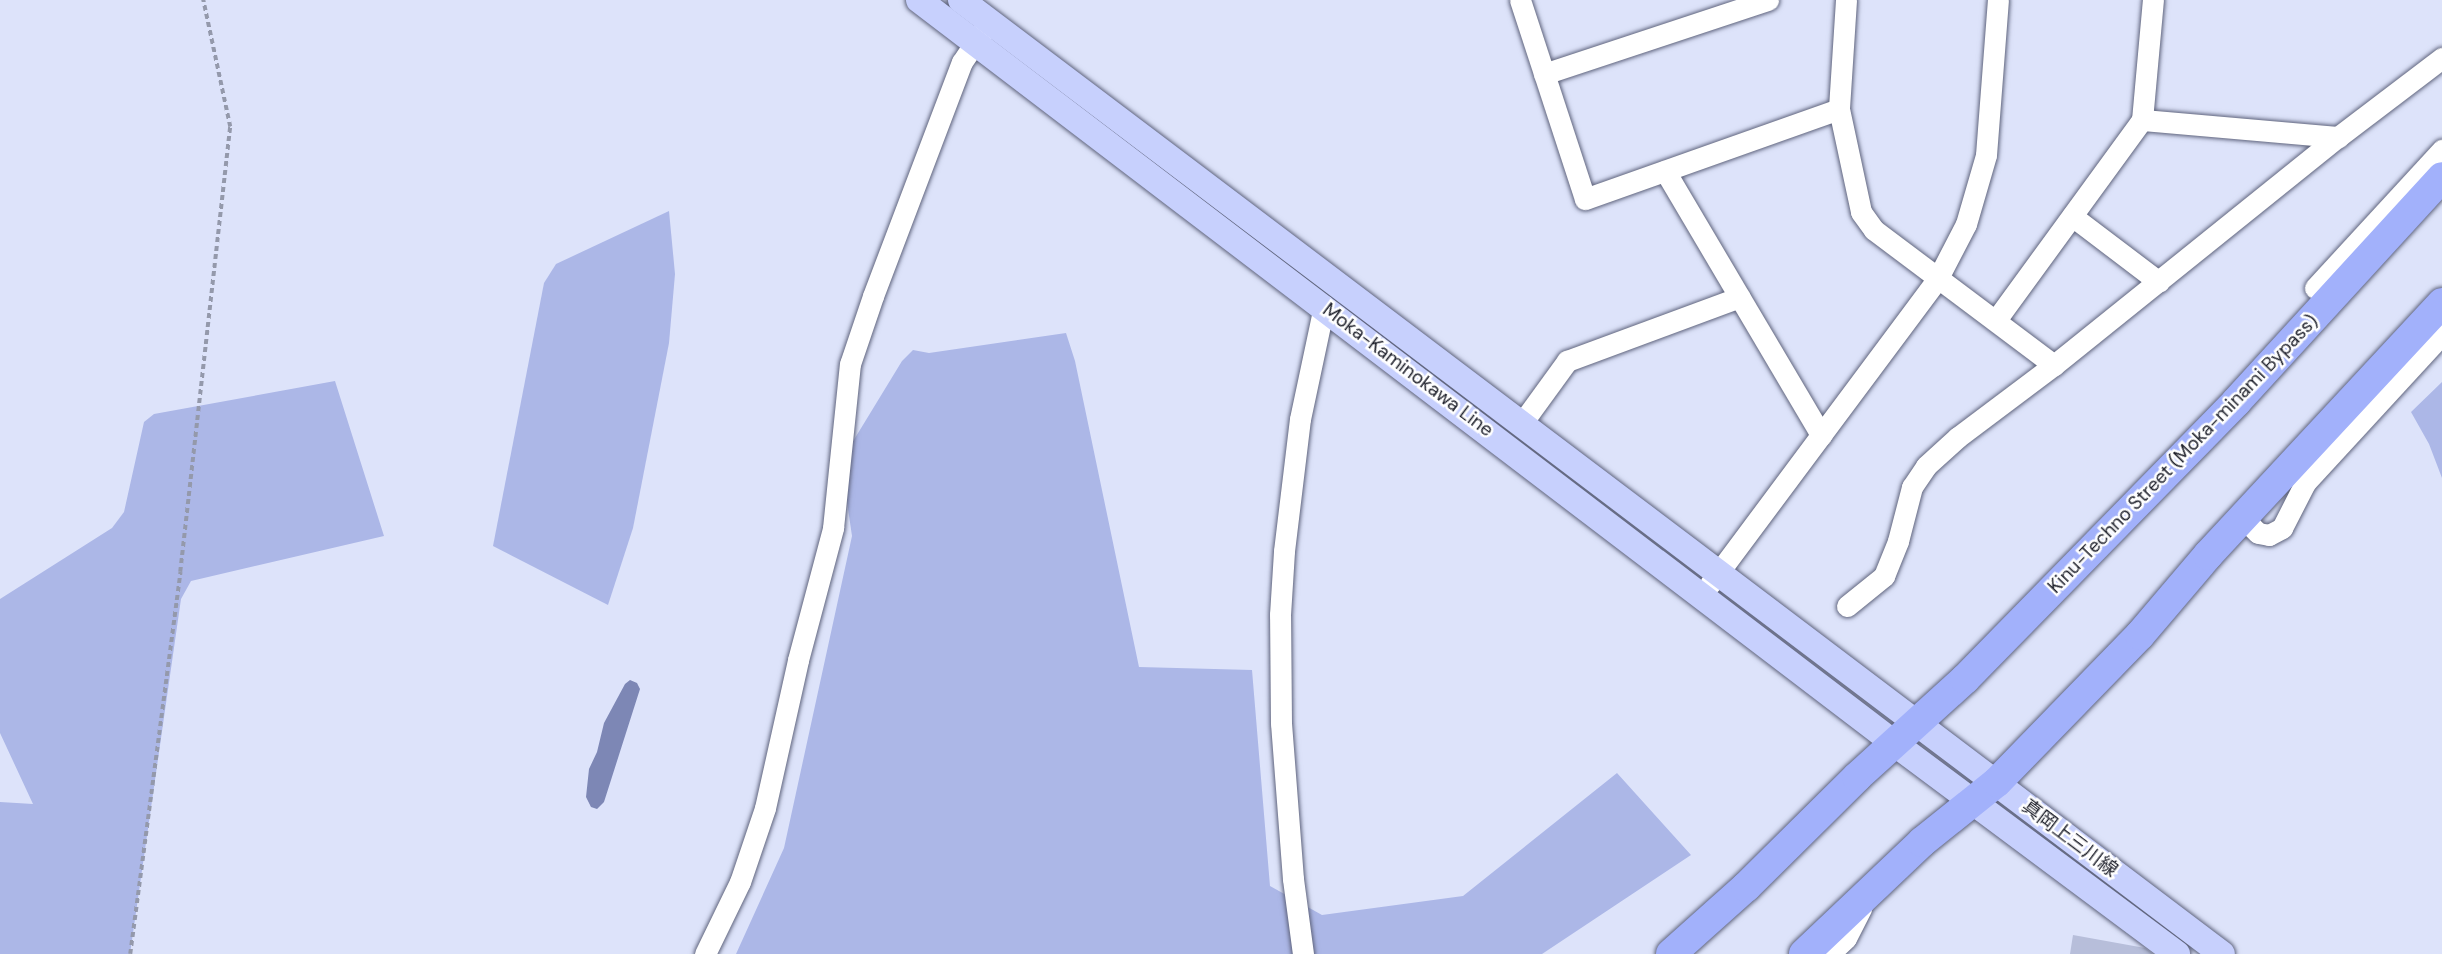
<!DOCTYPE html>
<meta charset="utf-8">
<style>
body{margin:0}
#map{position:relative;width:2442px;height:954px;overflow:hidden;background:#dde3fa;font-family:"DM Sans","Noto Sans JP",sans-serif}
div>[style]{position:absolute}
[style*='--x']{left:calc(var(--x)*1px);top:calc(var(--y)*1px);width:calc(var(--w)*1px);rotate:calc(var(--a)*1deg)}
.green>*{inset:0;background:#acb7e7}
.water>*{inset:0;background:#7d87b5}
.building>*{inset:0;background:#b7beda}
.path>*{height:3.5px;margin-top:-1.75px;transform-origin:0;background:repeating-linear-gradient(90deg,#9499ab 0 5px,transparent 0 8.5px)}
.roads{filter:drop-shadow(0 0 2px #5f647d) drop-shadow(0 0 2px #5f647d)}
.minor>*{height:21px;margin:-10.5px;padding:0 10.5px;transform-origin:10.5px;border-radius:10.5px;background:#fff}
.major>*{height:26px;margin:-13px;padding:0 13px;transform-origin:13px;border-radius:13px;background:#c7d0fd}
.highway>*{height:30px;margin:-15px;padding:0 15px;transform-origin:15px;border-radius:15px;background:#a2b1fb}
span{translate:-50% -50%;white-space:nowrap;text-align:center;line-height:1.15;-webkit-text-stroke:5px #fff;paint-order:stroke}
.street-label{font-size:19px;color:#20222d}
</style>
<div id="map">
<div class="green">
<div style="clip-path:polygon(669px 211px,675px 274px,669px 343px,633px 528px,608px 605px,493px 546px,544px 283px,556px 264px)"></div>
<div style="clip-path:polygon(1066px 333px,1075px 361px,1139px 667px,1252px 670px,1270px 886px,1322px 915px,1463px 896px,1617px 773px,1691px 855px,1542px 954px,736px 954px,784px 848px,852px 536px,841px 461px,902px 361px,913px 350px,929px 353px)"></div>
<div style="clip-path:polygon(335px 381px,384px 536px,191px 581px,181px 599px,130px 954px,0 954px,0 802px,33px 804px,0 733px,0 599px,112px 528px,124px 512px,144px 422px,154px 414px)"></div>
<div style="clip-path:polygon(2442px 382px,2442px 478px,2429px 444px,2411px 412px)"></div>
</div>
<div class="water">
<div style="clip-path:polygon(630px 680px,637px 683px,640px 689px,604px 802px,597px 809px,591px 807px,586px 797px,589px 769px,597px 752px,604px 723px,625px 684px)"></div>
</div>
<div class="building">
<div style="clip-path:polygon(2073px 935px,2145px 948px,2153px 954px,2070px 954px)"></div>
</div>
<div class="path">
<div style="--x:130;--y:954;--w:385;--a:-82.5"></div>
<div style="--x:180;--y:572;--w:448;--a:-83.6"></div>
<div style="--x:230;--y:127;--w:130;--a:-102"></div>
</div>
<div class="roads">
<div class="minor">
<div style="--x:1520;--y:0;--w:209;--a:71.9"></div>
<div style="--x:1585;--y:199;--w:269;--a:-19.5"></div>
<div style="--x:1846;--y:0;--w:109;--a:93.7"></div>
<div style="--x:1839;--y:109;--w:105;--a:77.9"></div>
<div style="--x:1861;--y:212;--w:22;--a:54"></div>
<div style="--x:1874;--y:230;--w:225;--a:36.9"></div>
<div style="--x:1544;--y:74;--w:236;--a:-18.3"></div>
<div style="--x:2142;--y:120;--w:197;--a:5"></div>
<div style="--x:1665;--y:171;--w:307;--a:59.4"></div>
<div style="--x:2072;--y:216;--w:109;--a:37.2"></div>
<div style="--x:2315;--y:288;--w:188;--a:-47.4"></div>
<div style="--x:1996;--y:320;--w:248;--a:-53.9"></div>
<div style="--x:2142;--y:120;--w:121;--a:-84.8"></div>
<div style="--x:1522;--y:423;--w:77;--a:-54"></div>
<div style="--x:1567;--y:361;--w:184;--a:-20.3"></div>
<div style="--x:2243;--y:518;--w:21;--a:45"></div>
<div style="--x:2258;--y:533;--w:11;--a:10"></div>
<div style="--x:2269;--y:535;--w:15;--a:-28"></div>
<div style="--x:2282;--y:528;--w:51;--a:-62.9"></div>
<div style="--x:2305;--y:483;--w:202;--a:-47.4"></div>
<div style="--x:1710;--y:584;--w:382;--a:-53.3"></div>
<div style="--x:1938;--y:278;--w:61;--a:-62.6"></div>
<div style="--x:1966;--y:224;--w:72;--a:-73.8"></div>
<div style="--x:1986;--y:155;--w:155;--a:-85.6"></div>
<div style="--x:1847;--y:606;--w:48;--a:-39"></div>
<div style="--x:1884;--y:576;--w:38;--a:-68"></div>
<div style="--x:1898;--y:541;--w:56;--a:-75.5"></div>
<div style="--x:1912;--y:487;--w:25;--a:-56"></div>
<div style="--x:1926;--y:466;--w:43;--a:-42.2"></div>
<div style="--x:1958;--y:437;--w:120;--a:-36.9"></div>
<div style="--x:2054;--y:365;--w:364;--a:-38.8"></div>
<div style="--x:2338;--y:137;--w:131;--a:-37.2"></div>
<div style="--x:705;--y:954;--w:80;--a:-64.1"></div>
<div style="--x:740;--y:882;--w:78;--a:-71.3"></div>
<div style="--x:765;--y:808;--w:152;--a:-77.4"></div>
<div style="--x:798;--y:660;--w:137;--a:-75.1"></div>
<div style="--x:833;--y:528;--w:165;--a:-84.1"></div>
<div style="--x:850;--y:364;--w:72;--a:-71.3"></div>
<div style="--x:873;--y:296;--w:250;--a:-69.2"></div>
<div style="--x:962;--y:62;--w:37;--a:-56"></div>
<div style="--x:1303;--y:954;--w:76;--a:-97.6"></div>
<div style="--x:1293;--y:879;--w:156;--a:-94.4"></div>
<div style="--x:1281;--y:723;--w:108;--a:-90.5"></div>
<div style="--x:1280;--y:615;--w:64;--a:-86.4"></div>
<div style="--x:1284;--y:551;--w:133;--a:-83.1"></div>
<div style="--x:1300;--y:419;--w:116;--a:-78"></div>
<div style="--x:1829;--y:954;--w:23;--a:-43"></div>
<div style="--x:1846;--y:938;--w:34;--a:-63"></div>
</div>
<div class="major">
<div style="--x:919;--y:0;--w:1226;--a:37.31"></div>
<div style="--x:1894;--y:743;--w:353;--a:36.7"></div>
<div style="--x:961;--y:0;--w:1581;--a:37.11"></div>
</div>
<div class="highway">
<div style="--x:1671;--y:954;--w:101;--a:-41.8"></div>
<div style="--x:1746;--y:887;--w:156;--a:-44.7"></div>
<div style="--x:1857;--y:777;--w:146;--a:-42.2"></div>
<div style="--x:1965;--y:679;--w:388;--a:-45.6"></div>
<div style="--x:2236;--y:402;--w:305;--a:-47.5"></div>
<div style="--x:1804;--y:954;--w:163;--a:-43.5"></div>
<div style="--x:1922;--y:842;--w:96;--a:-38.7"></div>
<div style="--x:1997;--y:782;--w:205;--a:-45.8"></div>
<div style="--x:2140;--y:635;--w:105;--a:-49.6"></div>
<div style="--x:2208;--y:555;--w:344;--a:-47.1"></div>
</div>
</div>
<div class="street-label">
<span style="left:1408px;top:370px;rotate:37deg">Moka-Kaminokawa Line</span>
<span style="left:2183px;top:454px;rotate:-46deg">Kinu-Techno Street (Moka-minami Bypass)</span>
<span style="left:2070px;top:838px;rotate:37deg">真岡上三川線</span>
</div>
</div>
